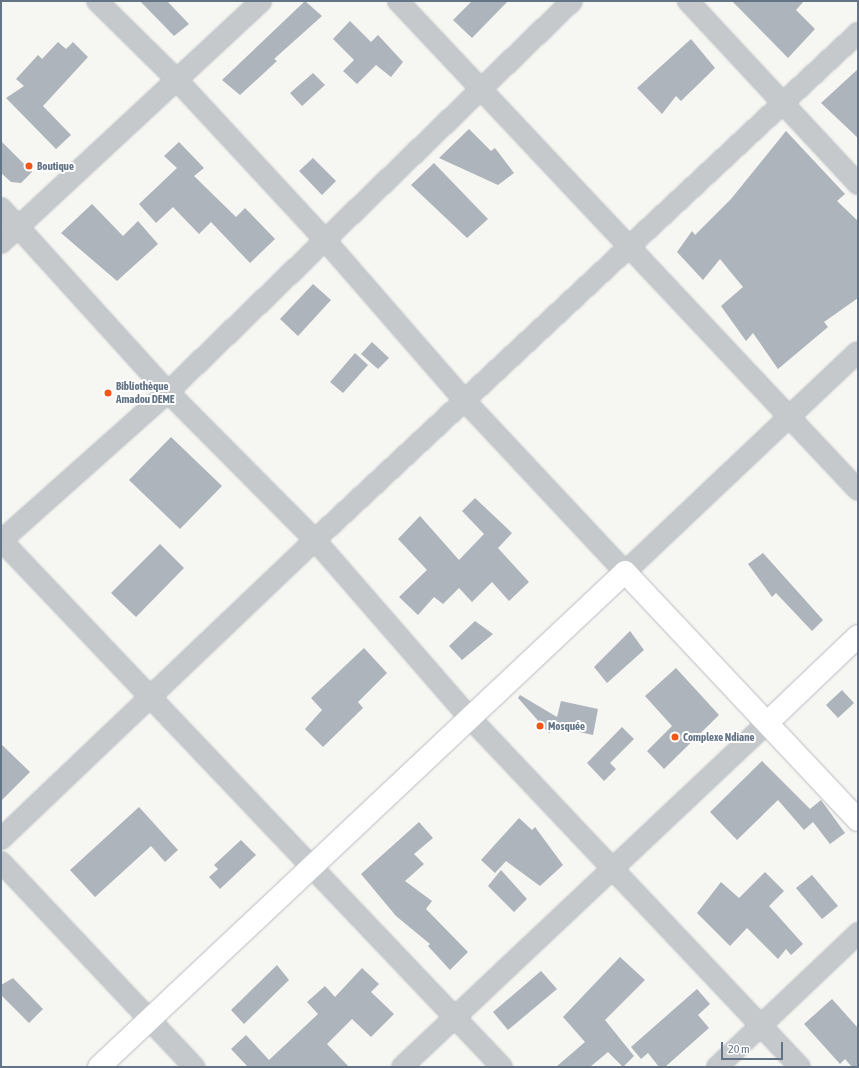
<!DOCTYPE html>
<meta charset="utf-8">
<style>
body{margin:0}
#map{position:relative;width:859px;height:1068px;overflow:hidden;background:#f6f6f2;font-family:"Asap Condensed",sans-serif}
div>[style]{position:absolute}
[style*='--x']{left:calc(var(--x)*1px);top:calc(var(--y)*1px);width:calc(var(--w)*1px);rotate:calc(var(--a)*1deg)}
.building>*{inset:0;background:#adb4bb}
.roads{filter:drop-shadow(0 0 1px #b7bcc1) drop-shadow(0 0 1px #b7bcc1)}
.street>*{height:20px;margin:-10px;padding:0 10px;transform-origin:10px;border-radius:10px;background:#c5c9cc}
.secondary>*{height:22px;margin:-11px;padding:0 11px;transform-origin:11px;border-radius:11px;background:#fff}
.dots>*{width:11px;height:11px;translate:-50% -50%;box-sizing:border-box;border:2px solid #fff;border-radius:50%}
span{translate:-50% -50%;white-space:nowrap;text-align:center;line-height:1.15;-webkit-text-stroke:4px #fff;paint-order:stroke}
.poi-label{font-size:11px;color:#627486;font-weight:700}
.left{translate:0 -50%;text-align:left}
.frame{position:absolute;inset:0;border:2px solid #627486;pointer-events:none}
.scale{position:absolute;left:721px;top:1042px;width:62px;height:18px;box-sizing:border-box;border:2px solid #627486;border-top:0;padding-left:5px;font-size:12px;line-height:14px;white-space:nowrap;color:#627486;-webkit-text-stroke:3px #fff;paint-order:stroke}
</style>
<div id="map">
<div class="building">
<div style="clip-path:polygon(140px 1px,167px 1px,189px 24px,174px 36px)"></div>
<div style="clip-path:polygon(305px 1px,322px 16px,274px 59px,277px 61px,240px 95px,222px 80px)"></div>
<div style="clip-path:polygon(472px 1px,508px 1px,472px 38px,453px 20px)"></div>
<div style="clip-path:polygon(732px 1px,804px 1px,796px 10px,815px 29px,788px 58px)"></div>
<div style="clip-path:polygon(350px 21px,371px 42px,378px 35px,403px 62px,391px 77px,376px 65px,357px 84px,343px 71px,354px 60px,333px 39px)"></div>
<div style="clip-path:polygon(691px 39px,715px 68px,681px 101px,676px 96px,662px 114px,637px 88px)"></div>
<div style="clip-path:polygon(58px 42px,66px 49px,73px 42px,88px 57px,43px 106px,71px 135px,56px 149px,6px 98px,24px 86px,16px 79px,38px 55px,42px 59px)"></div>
<div style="clip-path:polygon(858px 69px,858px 138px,821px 103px)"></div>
<div style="clip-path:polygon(313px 73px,325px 85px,302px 106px,290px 93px)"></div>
<div style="clip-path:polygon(469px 129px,491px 151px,495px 148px,514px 173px,498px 185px,439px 158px)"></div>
<div style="clip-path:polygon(786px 131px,845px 194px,837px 201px,858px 221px,858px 298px,824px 322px,828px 327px,778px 369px,753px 333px,746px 341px,721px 306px,743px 287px,720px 259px,703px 280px,677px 252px,692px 231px,695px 235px,731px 199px)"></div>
<div style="clip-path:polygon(1px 141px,32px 172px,21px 183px,11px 182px,1px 173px)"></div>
<div style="clip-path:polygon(179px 142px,204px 168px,194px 176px,236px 217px,245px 208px,275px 239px,250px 263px,211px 222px,199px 234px,173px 207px,156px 223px,139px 204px,177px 168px,164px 156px)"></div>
<div style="clip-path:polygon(313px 158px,336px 181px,322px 195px,299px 171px)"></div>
<div style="clip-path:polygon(434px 163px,488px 219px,467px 238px,411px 185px)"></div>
<div style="clip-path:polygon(92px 204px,123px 236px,138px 221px,158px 244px,117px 281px,61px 233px)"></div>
<div style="clip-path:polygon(313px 284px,331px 300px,298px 336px,280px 319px)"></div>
<div style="clip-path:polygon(372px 342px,389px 358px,378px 369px,361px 354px)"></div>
<div style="clip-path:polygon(355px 353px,368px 365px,343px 393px,330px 382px)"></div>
<div style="clip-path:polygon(171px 437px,222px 486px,180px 529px,129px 480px)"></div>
<div style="clip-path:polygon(475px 498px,512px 533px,498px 548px,529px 582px,509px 601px,492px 582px,472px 602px,459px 588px,443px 604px,434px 597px,418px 615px,399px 597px,427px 570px,398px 539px,420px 516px,459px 560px,484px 534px,462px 511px)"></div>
<div style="clip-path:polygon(160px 544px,184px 568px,136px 617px,111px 593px)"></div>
<div style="clip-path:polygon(763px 553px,823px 620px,812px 631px,776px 593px,772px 597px,748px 564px)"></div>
<div style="clip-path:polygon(475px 621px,493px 634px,462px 660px,449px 646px)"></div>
<div style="clip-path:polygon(630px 631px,644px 650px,607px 683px,594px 667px)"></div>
<div style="clip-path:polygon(364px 648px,387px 673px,358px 702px,363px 708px,323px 747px,305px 729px,322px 710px,311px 698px)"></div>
<div style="clip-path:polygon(676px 668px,719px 715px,664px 769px,647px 751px,672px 726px,645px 696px)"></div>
<div style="clip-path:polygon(842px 690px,854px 703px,838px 718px,826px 705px)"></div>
<div style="clip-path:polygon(520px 695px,557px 717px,561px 701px,598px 709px,593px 735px,558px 727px,549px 733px,518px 698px)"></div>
<div style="clip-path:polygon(622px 727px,634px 739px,610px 763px,616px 769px,604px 781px,587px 763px)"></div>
<div style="clip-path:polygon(1px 744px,30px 772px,1px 801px)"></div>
<div style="clip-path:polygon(762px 761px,810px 809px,821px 800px,845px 833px,830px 844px,813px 822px,804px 830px,778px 800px,737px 840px,710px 812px)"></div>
<div style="clip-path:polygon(139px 807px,178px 850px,165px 862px,151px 846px,95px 897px,70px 870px)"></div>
<div style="clip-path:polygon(519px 818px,532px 830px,535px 827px,563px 865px,540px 886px,506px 861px,495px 873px,481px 860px)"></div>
<div style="clip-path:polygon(419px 822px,433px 838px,414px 854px,424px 864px,405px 881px,432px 901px,426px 909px,468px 952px,450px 970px,428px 946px,430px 944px,396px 916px,361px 874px)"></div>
<div style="clip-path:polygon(241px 840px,256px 855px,220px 889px,209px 877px,218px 869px,214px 865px)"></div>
<div style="clip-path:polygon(501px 870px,527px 899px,514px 912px,488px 886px)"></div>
<div style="clip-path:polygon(765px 872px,784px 891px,769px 906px,803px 944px,791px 955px,786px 949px,778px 959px,747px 928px,730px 946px,697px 913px,721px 882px,739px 898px)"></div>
<div style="clip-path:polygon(812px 875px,838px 906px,822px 919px,796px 888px)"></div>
<div style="clip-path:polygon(620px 957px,645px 980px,605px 1020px,634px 1056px,623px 1067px,608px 1052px,590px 1067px,556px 1067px,585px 1042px,563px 1017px)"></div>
<div style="clip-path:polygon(277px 965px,289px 980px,244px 1024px,231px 1010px)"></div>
<div style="clip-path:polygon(362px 968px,379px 984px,371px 992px,394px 1014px,371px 1037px,352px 1019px,327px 1044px,349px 1067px,248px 1067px,231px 1049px,246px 1035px,269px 1060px,318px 1014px,307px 1002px,325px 986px,335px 997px)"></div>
<div style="clip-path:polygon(541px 971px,557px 989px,508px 1030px,493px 1012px)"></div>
<div style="clip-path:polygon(13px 978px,43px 1009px,29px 1023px,1px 995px,1px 985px)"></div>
<div style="clip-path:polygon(697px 989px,710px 1004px,698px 1015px,709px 1028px,665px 1067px,659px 1067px,648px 1053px,641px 1059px,631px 1047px)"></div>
<div style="clip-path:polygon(832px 999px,858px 1028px,858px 1067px,852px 1067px,845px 1059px,840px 1064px,804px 1024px)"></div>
</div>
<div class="roads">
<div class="street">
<div style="--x:97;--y:1;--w:111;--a:44.6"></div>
<div style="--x:176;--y:79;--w:219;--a:47.2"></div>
<div style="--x:325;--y:240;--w:215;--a:49"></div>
<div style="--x:466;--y:402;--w:233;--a:46.9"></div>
<div style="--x:625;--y:572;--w:320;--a:-43.4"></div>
<div style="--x:398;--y:1;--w:671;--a:46.75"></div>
<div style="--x:688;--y:1;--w:250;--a:47.1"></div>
<div style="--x:1;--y:208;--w:248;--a:47.8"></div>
<div style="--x:168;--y:392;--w:209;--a:45.2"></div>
<div style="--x:315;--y:540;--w:236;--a:49"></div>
<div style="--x:470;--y:718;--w:480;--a:46.6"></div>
<div style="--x:1;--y:243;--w:355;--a:-42.9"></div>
<div style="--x:1;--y:540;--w:727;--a:46.45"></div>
<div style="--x:1;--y:541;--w:224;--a:-41.7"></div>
<div style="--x:168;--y:392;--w:562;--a:-44.06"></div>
<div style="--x:1;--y:839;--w:434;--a:-43.6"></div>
<div style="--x:315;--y:540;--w:743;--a:-43.04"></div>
<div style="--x:1;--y:862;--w:282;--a:46.7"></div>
<div style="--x:402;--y:1067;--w:502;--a:-43.3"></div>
<div style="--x:717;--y:1067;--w:195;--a:-43.5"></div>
</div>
<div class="secondary">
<div style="--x:767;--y:723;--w:126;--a:-43.7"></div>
<div style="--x:99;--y:1067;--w:722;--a:-43.26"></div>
<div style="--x:625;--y:572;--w:340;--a:46.8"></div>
</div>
</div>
<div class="dots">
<div style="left:29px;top:166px;background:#f15817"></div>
<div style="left:108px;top:393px;background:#f15817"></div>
<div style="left:540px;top:726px;background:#f15817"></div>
<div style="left:675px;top:737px;background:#f15817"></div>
</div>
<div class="poi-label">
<span class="left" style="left:37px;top:166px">Boutique</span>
<span class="left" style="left:116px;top:393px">Bibliothèque<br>Amadou DEME</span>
<span class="left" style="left:548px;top:726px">Mosquée</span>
<span class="left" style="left:683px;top:737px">Complexe Ndiane</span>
</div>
<div class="frame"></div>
<div class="scale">20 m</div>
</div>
